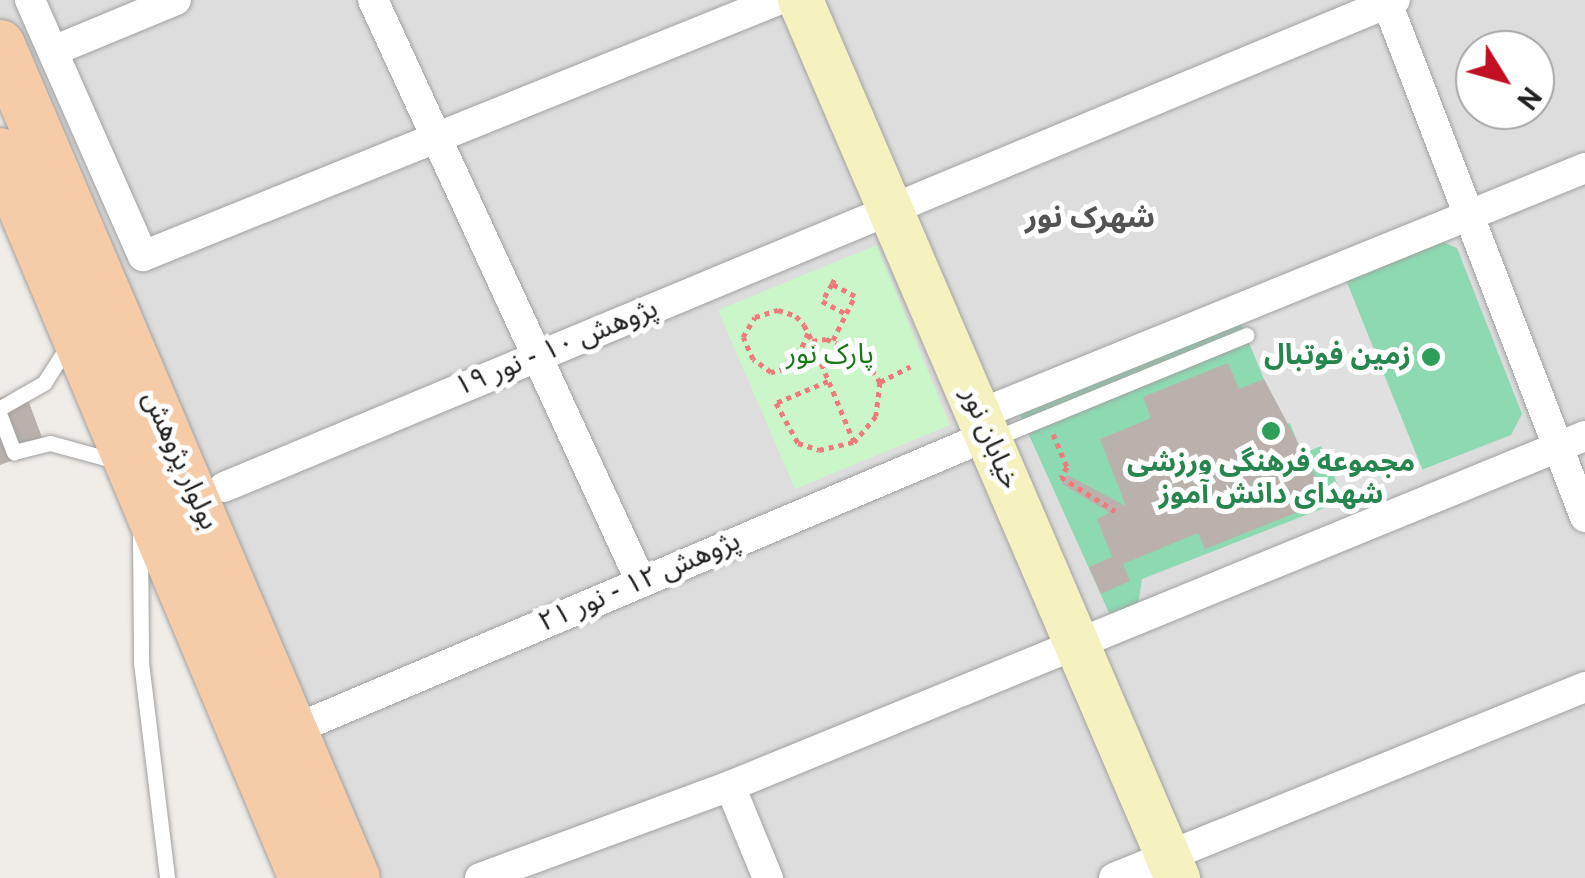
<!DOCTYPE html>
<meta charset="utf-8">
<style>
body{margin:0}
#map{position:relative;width:1585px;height:878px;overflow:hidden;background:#f0ece8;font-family:Overpass,"Noto Sans Arabic",sans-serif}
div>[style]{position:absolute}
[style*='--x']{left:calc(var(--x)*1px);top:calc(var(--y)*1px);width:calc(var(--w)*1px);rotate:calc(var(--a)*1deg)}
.residential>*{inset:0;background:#deddde}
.park>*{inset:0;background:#caf6c9}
.pitch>*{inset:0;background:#8cd9b2}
.parking>*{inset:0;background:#e0e0e0}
.building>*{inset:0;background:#bab1ad}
.path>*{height:5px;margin-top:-2.5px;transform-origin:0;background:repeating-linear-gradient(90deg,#f0797a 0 5px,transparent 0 10px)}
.roads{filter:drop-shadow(0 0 2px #a1a1a1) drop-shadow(0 0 2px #a1a1a1)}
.service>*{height:15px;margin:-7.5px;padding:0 7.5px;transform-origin:7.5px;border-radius:7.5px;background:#fff}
.minor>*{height:30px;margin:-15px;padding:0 15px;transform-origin:15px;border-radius:15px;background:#fff}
.secondary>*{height:45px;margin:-22.5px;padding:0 22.5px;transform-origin:22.5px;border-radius:22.5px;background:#f5f2c0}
.primary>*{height:50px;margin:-25px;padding:0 25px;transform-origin:25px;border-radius:25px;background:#f6cba7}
.dots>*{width:28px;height:28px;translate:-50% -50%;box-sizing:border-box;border:5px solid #fff;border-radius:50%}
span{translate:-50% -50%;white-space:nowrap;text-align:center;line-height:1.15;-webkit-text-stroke:10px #fff;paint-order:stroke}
.street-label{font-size:28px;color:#202020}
.park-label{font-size:28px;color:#177914}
.leisure-label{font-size:28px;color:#27864d;font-weight:700}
.right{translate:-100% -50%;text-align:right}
.neighbourhood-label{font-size:30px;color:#535353;font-weight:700}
.north{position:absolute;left:1455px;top:30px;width:100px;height:100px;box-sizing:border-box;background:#fff;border:2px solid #a6a6a6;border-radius:50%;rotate:127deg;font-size:28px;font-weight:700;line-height:40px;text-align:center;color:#202020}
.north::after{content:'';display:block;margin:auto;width:35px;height:45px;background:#c20f23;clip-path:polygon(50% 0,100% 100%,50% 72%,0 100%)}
</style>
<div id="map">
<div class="residential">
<div style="clip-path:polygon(evenodd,0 0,1585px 0,1585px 878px,356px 878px,0 47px,0 0,1475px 50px,1535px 50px,1535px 110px,1475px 110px,1475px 50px)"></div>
</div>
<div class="park">
<div style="clip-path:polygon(877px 245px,950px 425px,795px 489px,718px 310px)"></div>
</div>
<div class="pitch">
<div style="clip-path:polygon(1440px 241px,1457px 248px,1522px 414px,1511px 435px,1142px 579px,1138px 605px,1110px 615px,1020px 415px)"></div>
</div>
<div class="parking">
<div style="clip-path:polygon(1346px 280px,1423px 471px,1345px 502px,1321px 446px,1302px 454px,1290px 423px,1283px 426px,1241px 323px)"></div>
</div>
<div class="building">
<div style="clip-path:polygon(1228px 363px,1239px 389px,1264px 379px,1325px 494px,1320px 503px,1205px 549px,1198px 533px,1123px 564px,1130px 581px,1101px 594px,1089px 567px,1112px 557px,1097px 519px,1110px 513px,1062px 484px,1067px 475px,1126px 506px,1100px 439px,1151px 418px,1143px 397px)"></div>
<div style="clip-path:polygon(24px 389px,46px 448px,0 465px,0 398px)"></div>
</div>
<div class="path">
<div style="--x:832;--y:284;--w:20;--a:120"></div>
<div style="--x:822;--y:301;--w:27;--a:28"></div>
<div style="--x:808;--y:333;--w:36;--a:113"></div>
<div style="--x:794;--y:366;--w:24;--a:165"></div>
<div style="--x:771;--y:372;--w:22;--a:-144"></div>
<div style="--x:753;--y:359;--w:24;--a:-114"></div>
<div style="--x:743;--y:337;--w:23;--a:-59"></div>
<div style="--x:755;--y:317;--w:24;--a:-17"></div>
<div style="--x:778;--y:310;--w:19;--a:18"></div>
<div style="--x:796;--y:316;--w:12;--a:48"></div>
<div style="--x:804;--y:325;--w:18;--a:63"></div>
<div style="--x:826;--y:339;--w:38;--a:22"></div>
<div style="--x:861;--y:353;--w:35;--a:57"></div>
<div style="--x:880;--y:382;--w:34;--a:97"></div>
<div style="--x:876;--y:416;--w:34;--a:130"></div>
<div style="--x:854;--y:442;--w:109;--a:-112.6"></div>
<div style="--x:812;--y:341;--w:14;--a:-8"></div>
<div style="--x:833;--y:340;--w:49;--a:-63.4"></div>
<div style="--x:855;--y:296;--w:26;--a:-152"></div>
<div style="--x:832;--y:284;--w:7;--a:-63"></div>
<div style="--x:828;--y:381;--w:56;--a:157.1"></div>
<div style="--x:776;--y:403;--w:46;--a:61.2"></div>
<div style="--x:798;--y:443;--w:22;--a:18"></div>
<div style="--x:819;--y:450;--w:36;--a:-13"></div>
<div style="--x:880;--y:382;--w:34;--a:-27"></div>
<div style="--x:1053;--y:434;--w:36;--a:67"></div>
<div style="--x:1067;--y:467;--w:12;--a:121"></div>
<div style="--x:1061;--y:477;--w:64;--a:32.2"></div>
</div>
<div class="roads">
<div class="service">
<div style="--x:0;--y:408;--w:51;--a:-29.6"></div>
<div style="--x:44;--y:383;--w:46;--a:-57.3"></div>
<div style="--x:0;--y:416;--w:39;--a:69"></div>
<div style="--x:14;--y:452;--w:37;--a:-14"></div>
<div style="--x:50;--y:443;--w:64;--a:15.3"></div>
<div style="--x:993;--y:439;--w:274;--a:-22.3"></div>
<div style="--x:140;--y:536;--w:126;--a:89.5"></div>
<div style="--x:141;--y:662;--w:218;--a:83.1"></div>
</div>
<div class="minor">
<div style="--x:30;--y:0;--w:280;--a:66.2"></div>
<div style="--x:143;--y:256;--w:685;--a:-21.96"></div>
<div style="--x:373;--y:0;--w:641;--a:65.27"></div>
<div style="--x:1386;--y:0;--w:554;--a:68.95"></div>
<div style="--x:53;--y:51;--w:133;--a:-22.5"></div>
<div style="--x:978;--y:415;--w:655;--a:-22.14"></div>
<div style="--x:224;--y:487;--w:1268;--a:-22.58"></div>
<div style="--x:293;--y:730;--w:754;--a:-22.96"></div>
<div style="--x:730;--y:786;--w:100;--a:67.6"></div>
<div style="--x:480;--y:878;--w:266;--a:-20.2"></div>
<div style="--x:730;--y:786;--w:924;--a:-22.26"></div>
<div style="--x:1114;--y:878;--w:508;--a:-22.07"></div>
</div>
<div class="secondary">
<div style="--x:800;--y:0;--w:956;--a:66.76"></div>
</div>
<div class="primary">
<div style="--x:0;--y:45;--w:905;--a:66.92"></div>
<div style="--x:0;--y:153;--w:786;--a:67.25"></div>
</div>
</div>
<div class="dots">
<div style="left:1431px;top:357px;background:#2e9e5b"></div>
<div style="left:1271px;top:431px;background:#2e9e5b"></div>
</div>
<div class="street-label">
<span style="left:557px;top:349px;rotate:-22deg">پژوهش ۱۰ - نور ۱۹</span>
<span style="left:989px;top:439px;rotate:67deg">خیابان نور</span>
<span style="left:179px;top:461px;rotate:66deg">بولوار پژوهش</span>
<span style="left:640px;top:583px;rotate:-23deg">پژوهش ۱۲ - نور ۲۱</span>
</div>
<div class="park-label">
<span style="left:830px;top:356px">پارک نور</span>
</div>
<div class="leisure-label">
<span class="right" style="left:1411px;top:357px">زمین فوتبال</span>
<span style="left:1271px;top:480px">مجموعه فرهنگی ورزشی<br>شهدای دانش آموز</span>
</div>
<div class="neighbourhood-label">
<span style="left:1090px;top:220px">شهرک نور</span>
</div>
<div class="north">N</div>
</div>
